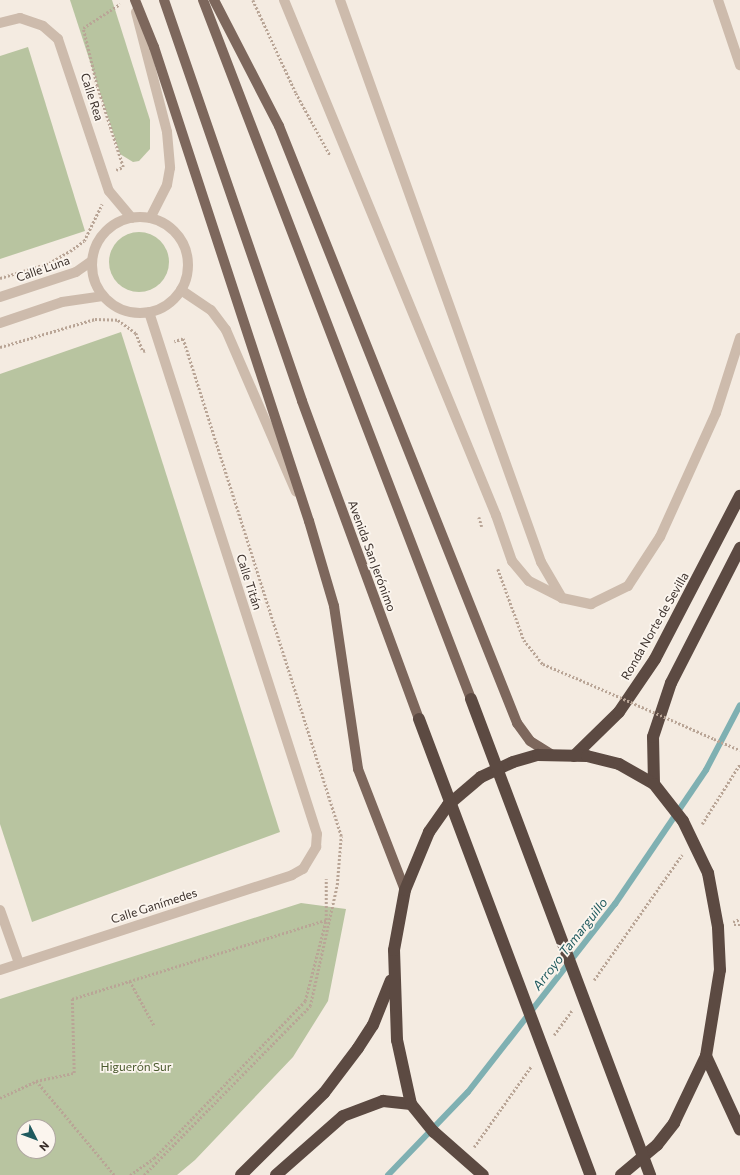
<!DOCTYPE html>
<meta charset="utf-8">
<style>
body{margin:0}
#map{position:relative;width:740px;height:1175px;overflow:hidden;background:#f4ebe1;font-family:Commissioner,sans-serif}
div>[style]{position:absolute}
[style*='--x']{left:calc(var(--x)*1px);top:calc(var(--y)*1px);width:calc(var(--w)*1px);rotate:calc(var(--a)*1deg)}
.green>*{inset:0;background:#b8c4a0}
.round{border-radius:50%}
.stream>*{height:6px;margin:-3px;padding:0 3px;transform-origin:3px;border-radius:3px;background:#7fb0b2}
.path>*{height:2.5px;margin-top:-1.25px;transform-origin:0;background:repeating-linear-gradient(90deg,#b9a596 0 2px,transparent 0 4px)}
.minor>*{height:10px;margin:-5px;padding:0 5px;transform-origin:5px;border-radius:5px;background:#cdbbac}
.minor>.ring{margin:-5px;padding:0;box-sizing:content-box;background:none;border:10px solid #cdbbac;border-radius:50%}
.major>*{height:10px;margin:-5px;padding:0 5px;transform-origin:5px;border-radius:5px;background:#7d675c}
.highway>*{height:12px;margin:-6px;padding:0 6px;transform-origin:6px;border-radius:6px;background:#5c4a42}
.path-bridge>*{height:2.5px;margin-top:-1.25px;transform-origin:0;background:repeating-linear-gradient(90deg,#b9a596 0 2px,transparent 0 4px)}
.highway-bridge>*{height:12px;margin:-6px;padding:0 6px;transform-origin:6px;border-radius:6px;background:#5c4a42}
span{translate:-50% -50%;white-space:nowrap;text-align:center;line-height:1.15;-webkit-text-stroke:3.5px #fbf5ee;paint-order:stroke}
.street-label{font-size:12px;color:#3b302b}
.park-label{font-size:12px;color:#4a5a2e}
.water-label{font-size:13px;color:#1f5a5e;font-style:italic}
.north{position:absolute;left:16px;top:1119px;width:40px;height:40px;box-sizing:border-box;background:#fbf5ee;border:1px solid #aea6a0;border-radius:50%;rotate:132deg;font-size:11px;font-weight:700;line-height:16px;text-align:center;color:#3b302b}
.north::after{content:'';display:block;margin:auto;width:14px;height:18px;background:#1f5a5e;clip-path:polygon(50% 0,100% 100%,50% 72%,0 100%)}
</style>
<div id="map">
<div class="green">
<div style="clip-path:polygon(70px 0,112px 0,150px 120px,150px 149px,139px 161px,133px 162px,120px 154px)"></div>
<div style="clip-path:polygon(28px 47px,85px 231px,0 259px,0 56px)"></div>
<div class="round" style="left:109px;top:232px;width:60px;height:60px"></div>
<div style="clip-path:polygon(121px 332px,280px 832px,32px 922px,0 824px,0 374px)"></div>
<div style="clip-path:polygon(evenodd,301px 903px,346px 909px,328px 1001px,293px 1057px,195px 1160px,177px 1175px,0 1175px,0 999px,301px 903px,24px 1127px,48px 1127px,48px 1151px,24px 1151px,24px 1127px)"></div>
</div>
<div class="stream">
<div style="--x:388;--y:1175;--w:115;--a:-46.1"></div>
<div style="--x:468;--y:1092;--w:239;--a:-52"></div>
<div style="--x:615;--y:904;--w:162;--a:-55.8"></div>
<div style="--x:706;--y:770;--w:73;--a:-62.4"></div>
</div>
<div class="path">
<div style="--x:253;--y:0;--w:102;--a:65.2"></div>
<div style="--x:296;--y:93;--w:71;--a:61.3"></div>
<div style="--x:116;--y:170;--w:8;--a:-23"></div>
<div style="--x:123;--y:167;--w:85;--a:-107.8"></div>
<div style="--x:97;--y:86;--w:60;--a:-103.6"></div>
<div style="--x:83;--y:28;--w:44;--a:-33"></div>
<div style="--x:0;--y:278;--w:51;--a:-17"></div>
<div style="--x:49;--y:263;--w:24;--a:-30"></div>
<div style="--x:70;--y:251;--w:17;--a:-36"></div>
<div style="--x:84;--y:241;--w:41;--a:-64.1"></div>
<div style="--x:0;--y:347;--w:99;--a:-16.4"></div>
<div style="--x:95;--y:319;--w:23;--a:2"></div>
<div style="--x:118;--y:320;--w:22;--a:36"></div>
<div style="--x:136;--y:333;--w:19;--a:69"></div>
<div style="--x:143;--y:351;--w:3;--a:-18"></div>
<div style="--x:479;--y:517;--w:10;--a:73"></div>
<div style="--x:498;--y:569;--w:76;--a:69.9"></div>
<div style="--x:524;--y:640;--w:31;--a:52"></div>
<div style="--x:543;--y:664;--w:36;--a:23"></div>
<div style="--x:714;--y:739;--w:28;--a:23"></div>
<div style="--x:702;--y:824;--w:71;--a:-57.7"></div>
<div style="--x:733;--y:922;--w:8;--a:-23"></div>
<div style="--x:734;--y:925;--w:6;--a:0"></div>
<div style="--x:594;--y:980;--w:153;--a:-54.9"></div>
<div style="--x:130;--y:981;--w:52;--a:61.5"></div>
<div style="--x:554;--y:1035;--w:31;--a:-54"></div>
<div style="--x:0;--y:1098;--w:40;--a:-25"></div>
<div style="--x:474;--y:1147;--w:100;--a:-54.7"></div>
<div style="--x:114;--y:1175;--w:122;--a:-129.7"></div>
<div style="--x:36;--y:1081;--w:39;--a:-12"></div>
<div style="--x:74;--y:1073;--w:74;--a:-91.5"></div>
<div style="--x:72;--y:999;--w:266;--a:-17.3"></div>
<div style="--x:130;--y:1175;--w:29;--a:-35"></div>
<div style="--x:154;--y:1158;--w:218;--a:-46.1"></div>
<div style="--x:305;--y:1001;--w:84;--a:-75.5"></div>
<div style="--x:326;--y:920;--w:41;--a:-90"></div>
<div style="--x:144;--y:1175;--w:237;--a:-45.5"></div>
<div style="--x:310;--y:1006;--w:124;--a:-77.4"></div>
<div style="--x:337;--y:885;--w:49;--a:-85.3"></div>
<div style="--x:341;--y:836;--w:522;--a:-107.64"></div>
<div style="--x:183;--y:339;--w:9;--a:162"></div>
</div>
<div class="minor">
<div style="--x:284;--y:0;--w:557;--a:67.63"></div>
<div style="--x:496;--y:515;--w:49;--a:70.8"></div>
<div style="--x:512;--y:561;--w:26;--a:50"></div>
<div style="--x:529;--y:581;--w:37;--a:27"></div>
<div style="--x:340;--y:0;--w:597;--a:70.32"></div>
<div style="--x:541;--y:562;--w:42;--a:59.7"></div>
<div style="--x:562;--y:598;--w:30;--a:12"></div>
<div style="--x:591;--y:604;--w:41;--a:-25.9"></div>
<div style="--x:628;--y:586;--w:59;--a:-56.9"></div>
<div style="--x:660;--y:537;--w:136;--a:-65.7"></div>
<div style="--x:716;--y:413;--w:79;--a:-72.3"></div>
<div style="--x:718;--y:0;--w:69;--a:71.3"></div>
<div style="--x:136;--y:12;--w:124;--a:75.5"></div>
<div style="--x:167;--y:132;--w:36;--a:85"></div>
<div style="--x:170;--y:168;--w:17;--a:100"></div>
<div style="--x:167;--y:185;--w:37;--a:117"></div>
<div style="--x:0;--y:23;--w:21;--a:-14"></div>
<div style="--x:20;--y:18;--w:24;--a:19"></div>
<div style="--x:43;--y:26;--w:20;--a:41"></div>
<div style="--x:58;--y:39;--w:160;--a:71.5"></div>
<div style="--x:109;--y:191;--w:35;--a:50"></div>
<div class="ring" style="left:92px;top:217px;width:86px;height:86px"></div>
<div style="--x:181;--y:290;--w:36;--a:34"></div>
<div style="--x:211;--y:310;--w:25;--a:53"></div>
<div style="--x:226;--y:330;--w:176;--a:66.6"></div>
<div style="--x:0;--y:297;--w:80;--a:-18.2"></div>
<div style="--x:76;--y:272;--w:19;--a:-35"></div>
<div style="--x:0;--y:323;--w:65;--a:-18.7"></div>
<div style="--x:62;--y:302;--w:41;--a:-8.3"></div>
<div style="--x:0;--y:910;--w:56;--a:70.3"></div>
<div style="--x:0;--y:970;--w:307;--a:-18"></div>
<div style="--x:292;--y:875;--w:13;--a:-29"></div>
<div style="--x:303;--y:869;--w:26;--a:-59"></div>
<div style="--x:316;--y:847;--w:13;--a:-86"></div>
<div style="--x:317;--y:834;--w:548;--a:-107.84"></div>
</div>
<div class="major">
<div style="--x:135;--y:0;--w:51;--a:68"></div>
<div style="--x:154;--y:47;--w:499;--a:71.9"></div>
<div style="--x:309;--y:521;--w:89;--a:73.6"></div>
<div style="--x:334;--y:606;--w:165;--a:81.6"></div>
<div style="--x:358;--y:769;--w:130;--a:68.8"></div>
<div style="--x:164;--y:0;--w:424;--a:71"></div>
<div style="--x:302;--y:401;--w:339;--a:69.8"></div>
<div style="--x:203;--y:0;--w:749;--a:69.02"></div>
<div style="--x:214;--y:0;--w:142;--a:62.7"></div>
<div style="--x:279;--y:126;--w:643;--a:68.26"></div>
<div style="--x:517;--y:723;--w:22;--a:54"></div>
<div style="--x:530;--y:741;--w:26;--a:32"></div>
</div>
<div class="highway">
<div style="--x:574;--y:756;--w:63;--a:-44.4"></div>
<div style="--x:619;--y:712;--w:64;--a:-55.8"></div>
<div style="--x:655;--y:659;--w:184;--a:-62.5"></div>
<div style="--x:654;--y:784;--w:47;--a:-91.2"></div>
<div style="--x:653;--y:737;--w:57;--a:-71.6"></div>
<div style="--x:671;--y:683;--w:152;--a:-62.9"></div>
<div style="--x:706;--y:1056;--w:81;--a:65.3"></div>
<div style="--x:241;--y:1175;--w:117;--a:-44.7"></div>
<div style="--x:324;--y:1093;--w:56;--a:-52.9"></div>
<div style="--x:358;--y:1048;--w:27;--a:-57"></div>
<div style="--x:373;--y:1025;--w:48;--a:-68.2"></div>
<div style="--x:276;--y:1175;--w:89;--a:-41.4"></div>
<div style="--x:343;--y:1116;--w:43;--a:-20.6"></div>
<div style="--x:383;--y:1101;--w:28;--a:6"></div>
<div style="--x:411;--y:1104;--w:66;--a:-102.3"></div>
<div style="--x:397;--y:1040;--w:90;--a:-91.9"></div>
<div style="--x:394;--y:950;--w:61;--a:-79.6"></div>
<div style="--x:405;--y:890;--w:63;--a:-67.5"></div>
<div style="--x:429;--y:832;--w:33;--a:-55"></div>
<div style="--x:448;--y:805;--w:43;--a:-40.3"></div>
<div style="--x:481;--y:777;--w:35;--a:-25"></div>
<div style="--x:513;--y:762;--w:26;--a:-16"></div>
<div style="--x:538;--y:755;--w:49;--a:1.2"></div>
<div style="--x:587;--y:756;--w:33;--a:14"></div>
<div style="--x:619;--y:764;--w:40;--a:29.7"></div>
<div style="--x:621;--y:1175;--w:47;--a:-39.8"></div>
<div style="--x:657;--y:1145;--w:28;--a:-52"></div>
<div style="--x:674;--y:1123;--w:74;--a:-64.5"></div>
<div style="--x:706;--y:1056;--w:87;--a:-80.8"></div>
<div style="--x:720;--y:970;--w:43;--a:-92.7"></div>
<div style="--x:718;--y:927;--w:55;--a:-100.5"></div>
</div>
<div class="path-bridge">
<div style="--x:576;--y:678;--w:151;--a:23.8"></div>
</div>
<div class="highway-bridge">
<div style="--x:471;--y:699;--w:509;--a:69.39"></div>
<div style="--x:419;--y:719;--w:487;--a:69.4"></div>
<div style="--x:654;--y:784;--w:47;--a:51.9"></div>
<div style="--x:683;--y:821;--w:58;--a:64.3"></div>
<div style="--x:411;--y:1104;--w:36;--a:51"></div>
<div style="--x:434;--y:1132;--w:65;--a:41.3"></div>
</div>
<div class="street-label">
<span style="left:92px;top:97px;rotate:72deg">Calle Rea</span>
<span style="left:43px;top:269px;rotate:-19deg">Calle Luna</span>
<span style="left:372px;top:556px;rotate:70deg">Avenida San Jerónimo</span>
<span style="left:249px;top:582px;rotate:72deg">Calle Titán</span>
<span style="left:655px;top:626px;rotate:-60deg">Ronda Norte de Sevilla</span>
<span style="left:154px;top:906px;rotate:-18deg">Calle Ganímedes</span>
</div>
<div class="park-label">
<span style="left:136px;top:1067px">Higuerón Sur</span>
</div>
<div class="water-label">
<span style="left:570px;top:944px;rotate:-52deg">Arroyo Tamarguillo</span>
</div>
<div class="north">N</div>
</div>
